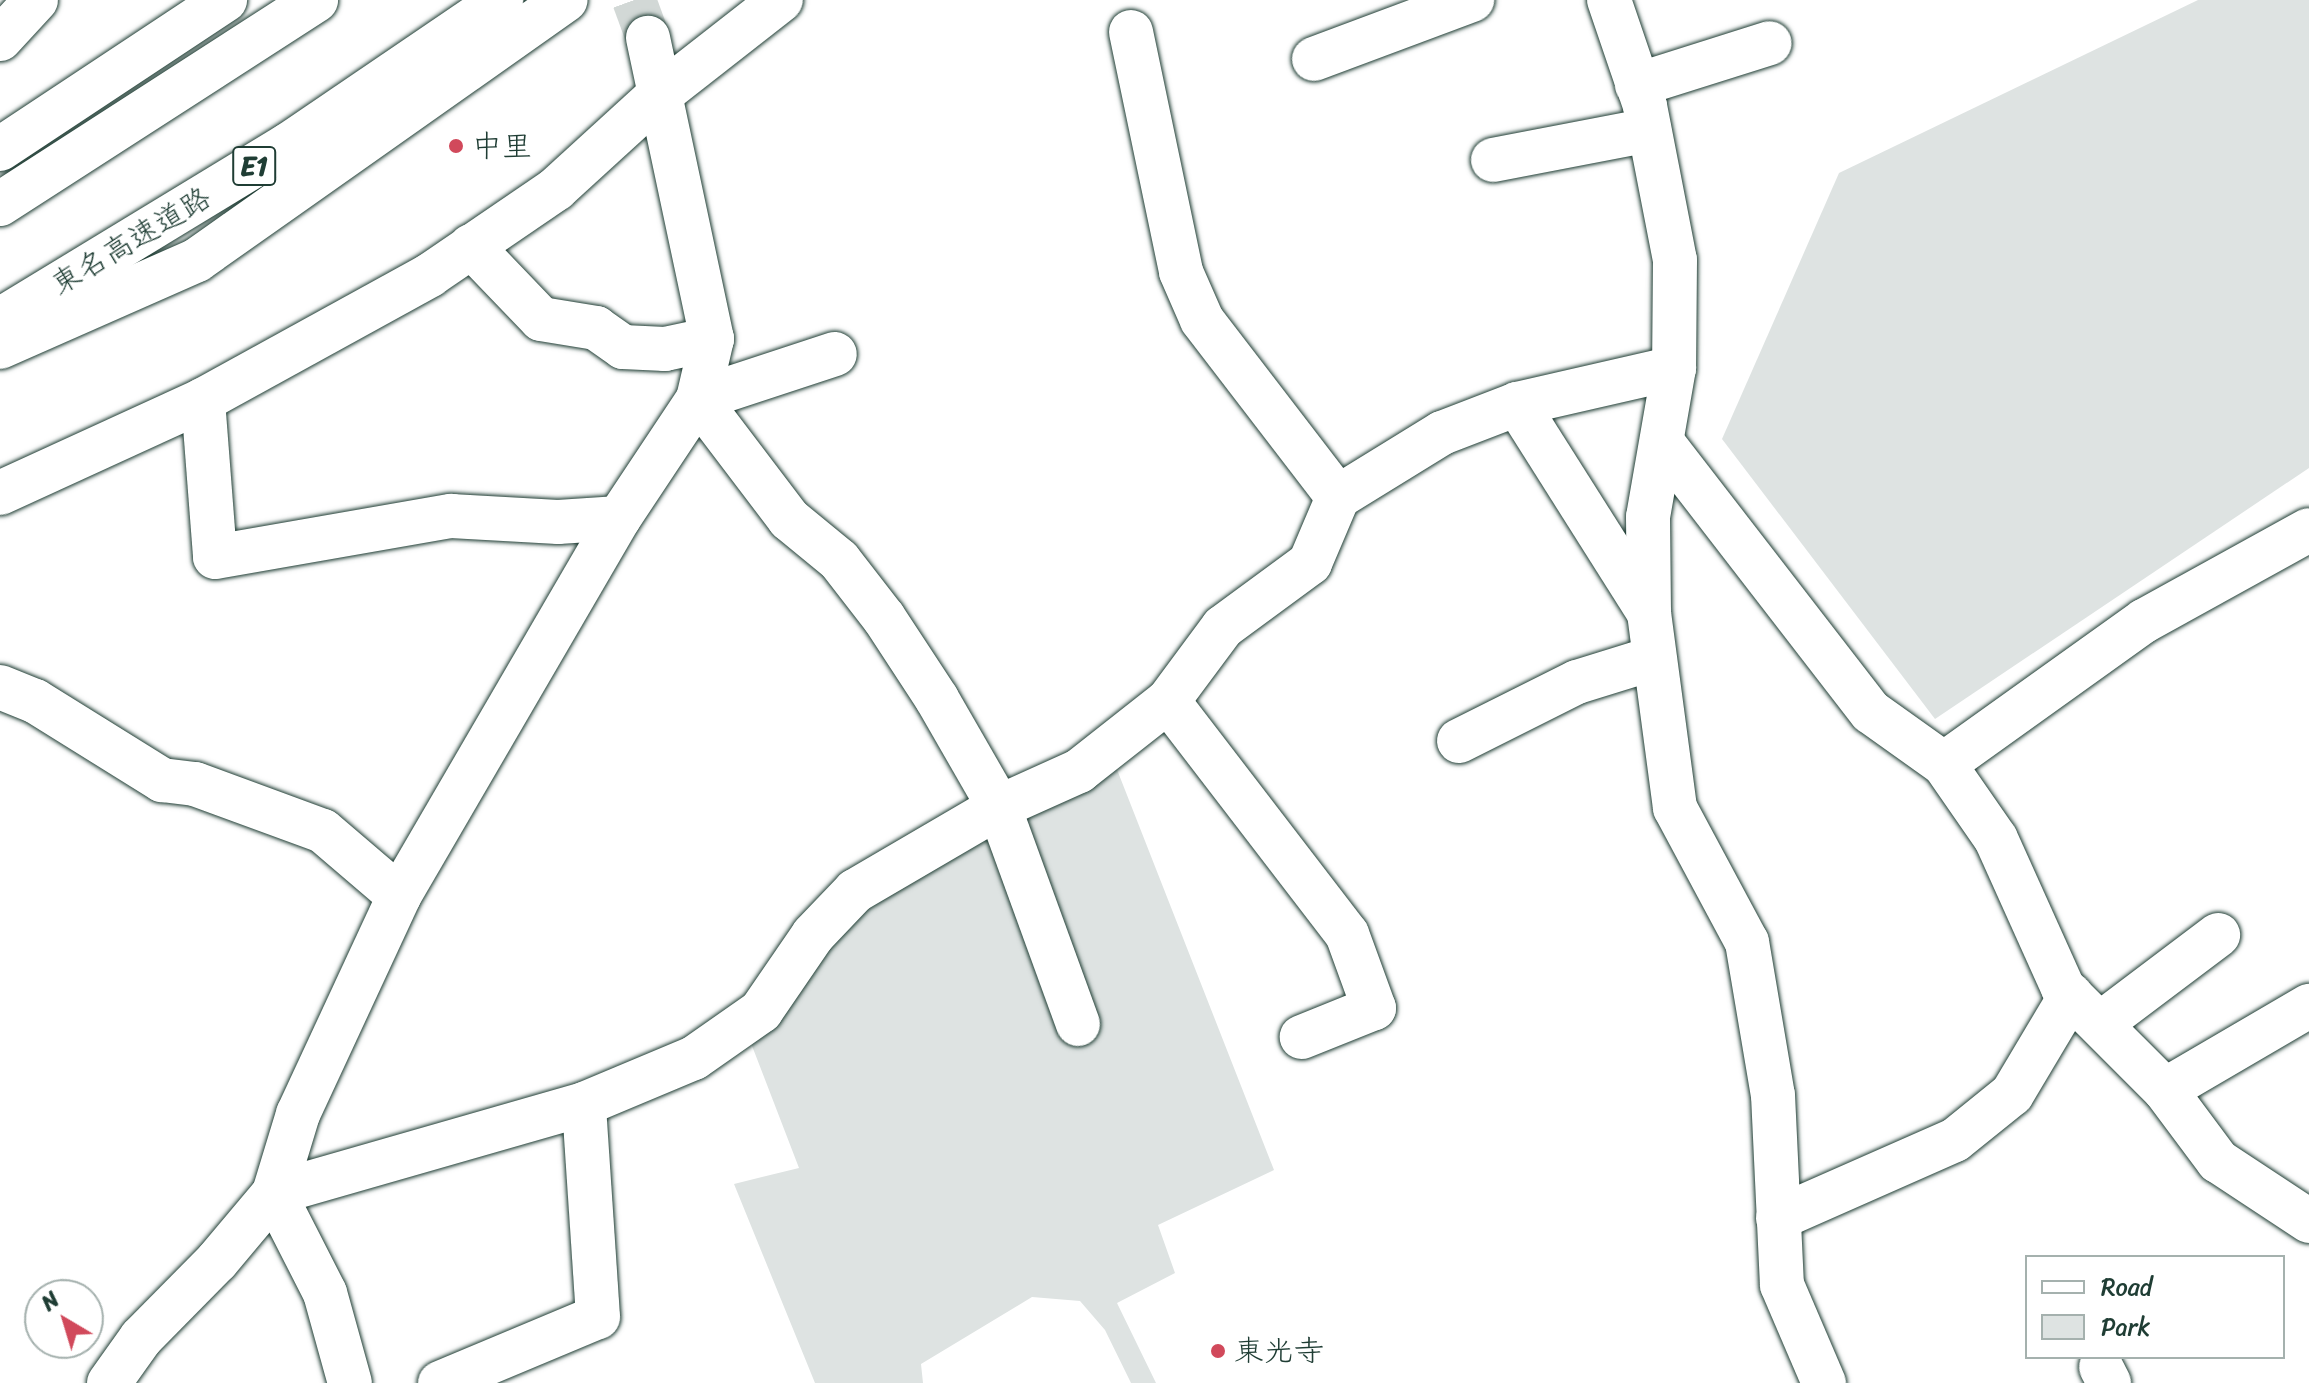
<!DOCTYPE html>
<meta charset="utf-8">
<style>
body{margin:0}
#map{position:relative;width:2309px;height:1383px;overflow:hidden;background:#fff;font-family:Sriracha,"Klee One",sans-serif}
div>[style]{position:absolute}
[style*='--x']{left:calc(var(--x)*1px);top:calc(var(--y)*1px);width:calc(var(--w)*1px);rotate:calc(var(--a)*1deg)}
.green>*{inset:0;background:#dee3e2}
.minor-tunnel>*{height:44px;margin-top:-22px;transform-origin:0;background:repeating-linear-gradient(90deg,#d2d8d6 0 44px,transparent 0 66px)}
.roads{filter:drop-shadow(0 0 2px #1f3d34) drop-shadow(0 0 2px #1f3d34)}
.minor>*{height:44px;margin:-22px;padding:0 22px;transform-origin:22px;border-radius:22px;background:#fff}
.highway>*{height:44px;margin:-22px;padding:0 22px;transform-origin:22px;border-radius:22px;background:#fff}
.dots>*{width:22px;height:22px;translate:-50% -50%;box-sizing:border-box;border:4px solid #fff;border-radius:50%}
span{translate:-50% -50%;white-space:nowrap;text-align:center;line-height:1.15;-webkit-text-stroke:8px #fff;paint-order:stroke}
.shield-label span{padding:2px 6px;background:#fff;border:2px solid;border-radius:6px;-webkit-text-stroke-width:0}
.shield-label{font-size:28px;color:#1f3d34;font-weight:700}
.poi-label{font-size:30px;color:#1f3d34}
.left{translate:0 -50%;text-align:left}
.street-label{font-size:30px;color:#1f3d34}
.legend{position:absolute;left:2025px;top:1255px;width:260px;height:104px;box-sizing:border-box;background:#fff;border:2px solid #a5b1ae;margin:0;padding:10px 14px;list-style:none;font-size:24px;color:#1f3d34}
.legend li{display:flex;align-items:center;gap:16px;height:40px}
.legend b{width:40px;border:2px solid #a5b1ae}
.north{position:absolute;left:24px;top:1279px;width:80px;height:80px;box-sizing:border-box;background:#fff;border:2px solid #a5b1ae;border-radius:50%;rotate:322deg;font-size:22px;font-weight:700;line-height:32px;text-align:center;color:#1f3d34}
.north::after{content:'';display:block;margin:auto;width:28px;height:36px;background:#d1495b;clip-path:polygon(50% 0,100% 100%,50% 72%,0 100%)}
</style>
<div id="map">
<div class="green">
<div style="clip-path:polygon(2198px 0,2309px 0,2309px 468px,1935px 719px,1722px 439px,1839px 173px)"></div>
<div style="clip-path:polygon(1116px 767px,1274px 1170px,1158px 1225px,1175px 1273px,1117px 1303px,1156px 1383px,1131px 1383px,1105px 1330px,1080px 1301px,1032px 1297px,921px 1364px,923px 1383px,815px 1383px,734px 1184px,799px 1168px,749px 1038px,824px 944px,911px 877px)"></div>
</div>
<div class="minor-tunnel">
<div style="--x:634;--y:0;--w:40;--a:69.8"></div>
</div>
<div class="roads">
<div class="minor">
<div style="--x:1609;--y:0;--w:112;--a:71.2"></div>
<div style="--x:1645;--y:106;--w:157;--a:79"></div>
<div style="--x:1675;--y:260;--w:108;--a:90.5"></div>
<div style="--x:1674;--y:368;--w:151;--a:99.9"></div>
<div style="--x:1648;--y:517;--w:96;--a:89.4"></div>
<div style="--x:1649;--y:613;--w:197;--a:82.4"></div>
<div style="--x:1675;--y:808;--w:152;--a:61.8"></div>
<div style="--x:1747;--y:942;--w:155;--a:80.4"></div>
<div style="--x:1773;--y:1095;--w:190;--a:87.3"></div>
<div style="--x:1782;--y:1285;--w:107;--a:66.8"></div>
<div style="--x:1131;--y:32;--w:245;--a:78.2"></div>
<div style="--x:1181;--y:272;--w:52;--a:66.4"></div>
<div style="--x:1202;--y:320;--w:223;--a:52.5"></div>
<div style="--x:0;--y:39;--w:53;--a:-47.3"></div>
<div style="--x:1314;--y:59;--w:169;--a:-20.5"></div>
<div style="--x:1637;--y:85;--w:139;--a:-17.5"></div>
<div style="--x:0;--y:149;--w:270;--a:-33.5"></div>
<div style="--x:1493;--y:160;--w:159;--a:-10.9"></div>
<div style="--x:471;--y:246;--w:101;--a:46.2"></div>
<div style="--x:541;--y:319;--w:56;--a:9.3"></div>
<div style="--x:596;--y:328;--w:33;--a:35"></div>
<div style="--x:623;--y:347;--w:42;--a:2.7"></div>
<div style="--x:665;--y:349;--w:48;--a:-12"></div>
<div style="--x:0;--y:347;--w:215;--a:-23.8"></div>
<div style="--x:197;--y:260;--w:451;--a:-35.2"></div>
<div style="--x:698;--y:399;--w:151;--a:52.8"></div>
<div style="--x:789;--y:519;--w:65;--a:39.4"></div>
<div style="--x:839;--y:560;--w:73;--a:52.2"></div>
<div style="--x:884;--y:618;--w:97;--a:56.8"></div>
<div style="--x:937;--y:699;--w:125;--a:60.1"></div>
<div style="--x:999;--y:807;--w:231;--a:70"></div>
<div style="--x:698;--y:399;--w:144;--a:-18.2"></div>
<div style="--x:203;--y:400;--w:157;--a:85.6"></div>
<div style="--x:215;--y:557;--w:240;--a:-9.9"></div>
<div style="--x:451;--y:516;--w:107;--a:3.2"></div>
<div style="--x:558;--y:522;--w:61;--a:-3.8"></div>
<div style="--x:1517;--y:404;--w:247;--a:57.7"></div>
<div style="--x:1662;--y:442;--w:341;--a:52.3"></div>
<div style="--x:1871;--y:712;--w:90;--a:35.5"></div>
<div style="--x:1944;--y:764;--w:91;--a:55.3"></div>
<div style="--x:1996;--y:839;--w:163;--a:65.8"></div>
<div style="--x:2063;--y:988;--w:144;--a:45"></div>
<div style="--x:2165;--y:1090;--w:89;--a:53.3"></div>
<div style="--x:2218;--y:1161;--w:109;--a:33.4"></div>
<div style="--x:0;--y:493;--w:223;--a:-24.6"></div>
<div style="--x:203;--y:400;--w:259;--a:-28.8"></div>
<div style="--x:430;--y:275;--w:153;--a:-34.3"></div>
<div style="--x:556;--y:189;--w:138;--a:-42.4"></div>
<div style="--x:658;--y:96;--w:156;--a:-38"></div>
<div style="--x:0;--y:687;--w:38;--a:22"></div>
<div style="--x:35;--y:701;--w:150;--a:31.9"></div>
<div style="--x:162;--y:780;--w:33;--a:7"></div>
<div style="--x:195;--y:784;--w:136;--a:20.2"></div>
<div style="--x:323;--y:831;--w:100;--a:40.5"></div>
<div style="--x:1168;--y:701;--w:294;--a:52.5"></div>
<div style="--x:1347;--y:934;--w:79;--a:70"></div>
<div style="--x:1374;--y:1008;--w:78;--a:158.1"></div>
<div style="--x:1459;--y:741;--w:132;--a:-26.6"></div>
<div style="--x:1577;--y:682;--w:81;--a:-17.3"></div>
<div style="--x:1944;--y:764;--w:246;--a:-35.6"></div>
<div style="--x:2144;--y:621;--w:188;--a:-28.9"></div>
<div style="--x:2100;--y:1024;--w:148;--a:-37"></div>
<div style="--x:2165;--y:1090;--w:167;--a:-30.3"></div>
<div style="--x:274;--y:1193;--w:323;--a:-16"></div>
<div style="--x:584;--y:1104;--w:119;--a:-22.7"></div>
<div style="--x:694;--y:1058;--w:82;--a:-35"></div>
<div style="--x:761;--y:1011;--w:92;--a:-55.6"></div>
<div style="--x:813;--y:935;--w:61;--a:-46.3"></div>
<div style="--x:855;--y:891;--w:167;--a:-30.3"></div>
<div style="--x:999;--y:807;--w:88;--a:-24.2"></div>
<div style="--x:1079;--y:771;--w:113;--a:-38.2"></div>
<div style="--x:1168;--y:701;--w:92;--a:-53.4"></div>
<div style="--x:1223;--y:627;--w:108;--a:-36.3"></div>
<div style="--x:1310;--y:563;--w:72;--a:-67"></div>
<div style="--x:1338;--y:497;--w:122;--a:-31.6"></div>
<div style="--x:1442;--y:433;--w:80;--a:-21.1"></div>
<div style="--x:1517;--y:404;--w:161;--a:-12.9"></div>
<div style="--x:274;--y:1193;--w:112;--a:63"></div>
<div style="--x:325;--y:1293;--w:93;--a:74.5"></div>
<div style="--x:1778;--y:1218;--w:193;--a:-23.8"></div>
<div style="--x:1955;--y:1140;--w:73;--a:-38.9"></div>
<div style="--x:2012;--y:1094;--w:115;--a:-59.2"></div>
<div style="--x:2101;--y:1367;--w:18;--a:63"></div>
<div style="--x:109;--y:1383;--w:55;--a:-54.6"></div>
<div style="--x:141;--y:1338;--w:108;--a:-45.4"></div>
<div style="--x:217;--y:1261;--w:89;--a:-50"></div>
<div style="--x:274;--y:1193;--w:83;--a:-73.1"></div>
<div style="--x:298;--y:1114;--w:240;--a:-65.1"></div>
<div style="--x:399;--y:896;--w:437;--a:-59.8"></div>
<div style="--x:619;--y:518;--w:143;--a:-56.4"></div>
<div style="--x:698;--y:399;--w:62;--a:-76.9"></div>
<div style="--x:712;--y:339;--w:308;--a:-102"></div>
<div style="--x:440;--y:1383;--w:171;--a:-22.7"></div>
<div style="--x:598;--y:1317;--w:213;--a:-93.8"></div>
</div>
<div class="highway">
<div style="--x:0;--y:204;--w:376;--a:-32.8"></div>
<div style="--x:0;--y:320;--w:337;--a:-31.3"></div>
<div style="--x:288;--y:145;--w:258;--a:-34.2"></div>
</div>
</div>
<div class="dots">
<div style="left:456px;top:146px;background:#d1495b"></div>
<div style="left:1218px;top:1351px;background:#d1495b"></div>
</div>
<div class="shield-label">
<span style="left:254px;top:166px">E1</span>
</div>
<div class="poi-label">
<span class="left" style="left:472px;top:146px">中里</span>
<span class="left" style="left:1234px;top:1351px">東光寺</span>
</div>
<div class="street-label">
<span style="left:131px;top:241px;rotate:-31deg">東名高速道路</span>
</div>
<ul class="legend">
<li><b style="height:10px;background:#fff"></b>Road</li>
<li><b style="height:22px;background:#dee3e2"></b>Park</li>
</ul>
<div class="north">N</div>
</div>
